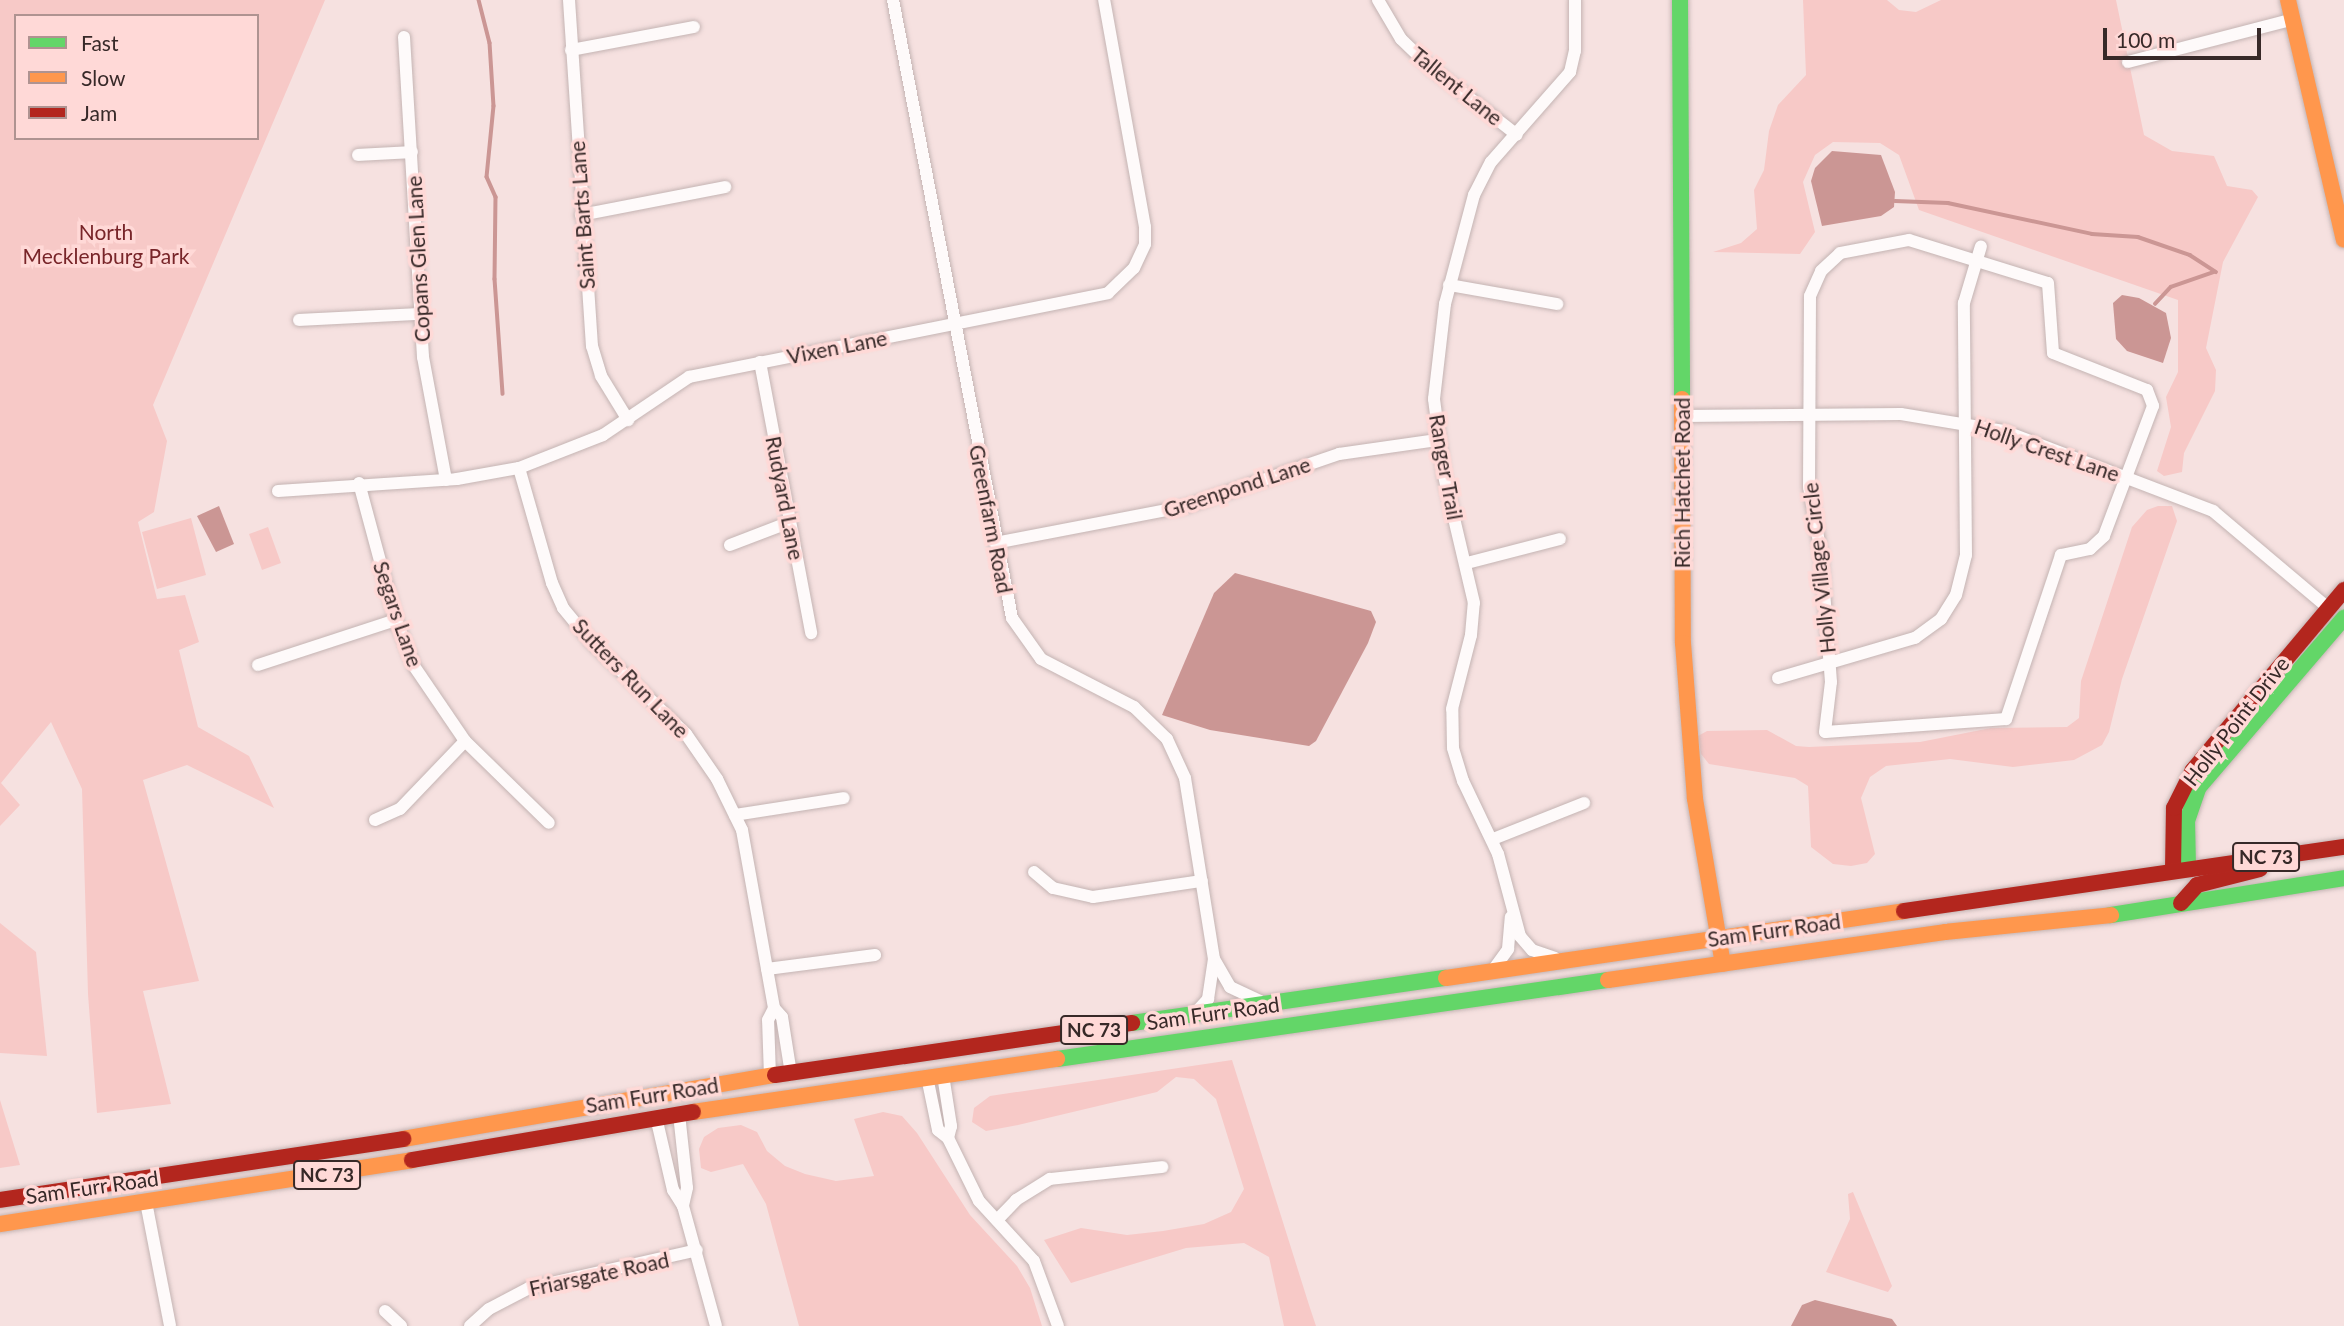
<!DOCTYPE html>
<style>
body{margin:0}
#map{position:relative;width:2344px;height:1326px;overflow:hidden;background:#f6e1e0;font-family:Lato,sans-serif}
div>[style]{position:absolute}
[style*='--x']{left:calc(var(--x)*1px);top:calc(var(--y)*1px);width:calc(var(--w)*1px);rotate:calc(var(--a)*1deg)}
.green>*{inset:0;background:#f7c9c7}
.water>*{inset:0;background:#cb9694}
.stream>*{height:3.5px;margin:-1.75px;padding:0 1.75px;transform-origin:1.75px;border-radius:1.75px;background:#cb9694}
.roads{filter:drop-shadow(0 0 2px #c4b4b3) drop-shadow(0 0 2px #c4b4b3)}
.street>*{height:12px;margin:-6px;padding:0 6px;transform-origin:6px;border-radius:6px;background:#fefafa}
.fast>*{height:16px;margin:-8px;padding:0 8px;transform-origin:8px;border-radius:8px;background:#63d668}
.slow>*{height:16px;margin:-8px;padding:0 8px;transform-origin:8px;border-radius:8px;background:#ff974d}
.jam>*{height:16px;margin:-8px;padding:0 8px;transform-origin:8px;border-radius:8px;background:#b3261e}
span{translate:-50% -50%;white-space:nowrap;text-align:center;line-height:1.15;-webkit-text-stroke:7px #ffd9d7;paint-order:stroke}
.shield-label span{padding:2px 5px;background:#ffd9d7;border:2px solid;border-radius:5px;-webkit-text-stroke-width:0}
.shield-label{font-size:19px;color:#372928;font-weight:700}
.street-label{font-size:21px;color:#372928}
.park-label{font-size:21px;color:#782529}
.legend{position:absolute;left:14px;top:14px;width:245px;height:126px;box-sizing:border-box;background:#ffd9d7;border:2px solid #af9391;margin:0;padding:9px 12px;list-style:none;font-size:21px;color:#372928}
.legend li{display:flex;align-items:center;gap:14px;height:35px}
.legend b{width:35px;border:2px solid #af9391}
.scale{position:absolute;left:2103px;top:28px;width:158px;height:32px;box-sizing:border-box;border:4px solid #372928;border-top:0;padding-left:9px;font-size:21px;line-height:24px;white-space:nowrap;color:#372928;-webkit-text-stroke:5px #ffd9d7;paint-order:stroke}
</style>
<div id="map">
<div class="green">
<div style="clip-path:polygon(evenodd,0 0,325px 0,153px 405px,167px 441px,154px 512px,138px 522px,157px 599px,185px 595px,199px 642px,179px 650px,198px 727px,249px 756px,274px 808px,187px 765px,143px 780px,199px 981px,143px 991px,171px 1104px,97px 1113px,88px 994px,82px 789px,51px 722px,1px 783px,20px 805px,0 826px,0 0,16px 16px,257px 16px,257px 138px,16px 138px,16px 16px)"></div>
<div style="clip-path:polygon(1803px 0,1887px 0,1899px 10px,1916px 12px,1941px 0,2116px 0,2144px 135px,2172px 151px,2214px 156px,2227px 186px,2252px 190px,2258px 197px,2223px 262px,2206px 348px,2216px 370px,2215px 391px,2184px 453px,2182px 472px,2164px 476px,2157px 471px,2171px 427px,2166px 397px,2178px 372px,2178px 300px,1919px 210px,1899px 155px,1880px 143px,1833px 142px,1815px 155px,1803px 182px,1815px 232px,1800px 254px,1713px 252px,1741px 243px,1757px 229px,1754px 190px,1764px 170px,1769px 131px,1778px 105px,1806px 75px)"></div>
<div style="clip-path:polygon(2158px 506px,2172px 506px,2177px 521px,2122px 679px,2109px 732px,2102px 745px,2074px 760px,2013px 767px,1950px 759px,1886px 766px,1870px 777px,1861px 798px,1875px 854px,1867px 863px,1851px 866px,1833px 864px,1811px 847px,1808px 786px,1795px 778px,1709px 764px,1701px 754px,1698px 736px,1707px 731px,1767px 730px,1796px 746px,1809px 747px,1920px 742px,1991px 728px,2067px 727px,2079px 718px,2081px 681px,2132px 527px,2147px 510px)"></div>
<div style="clip-path:polygon(191px 518px,206px 575px,157px 589px,142px 532px)"></div>
<div style="clip-path:polygon(268px 527px,281px 563px,262px 570px,249px 534px)"></div>
<div style="clip-path:polygon(0 923px,36px 952px,47px 1056px,0 1053px)"></div>
<div style="clip-path:polygon(1232px 1060px,1309px 1305px,1316px 1326px,1284px 1326px,1269px 1257px,1244px 1243px,1186px 1248px,1071px 1283px,1044px 1240px,1081px 1228px,1127px 1235px,1163px 1231px,1204px 1224px,1231px 1212px,1244px 1189px,1216px 1099px,1194px 1079px,1176px 1077px,1157px 1092px,1018px 1125px,986px 1131px,972px 1122px,974px 1108px,990px 1096px)"></div>
<div style="clip-path:polygon(0 1100px,20px 1165px,0 1168px)"></div>
<div style="clip-path:polygon(883px 1112px,902px 1116px,917px 1133px,970px 1215px,1017px 1266px,1030px 1288px,1042px 1326px,799px 1326px,766px 1204px,743px 1164px,711px 1172px,701px 1168px,699px 1149px,704px 1137px,718px 1128px,741px 1125px,757px 1132px,767px 1151px,785px 1166px,805px 1174px,836px 1181px,874px 1176px,854px 1119px)"></div>
<div style="clip-path:polygon(1853px 1192px,1892px 1286px,1888px 1292px,1826px 1272px,1850px 1219px,1848px 1194px)"></div>
</div>
<div class="water">
<div style="clip-path:polygon(1832px 151px,1881px 155px,1895px 192px,1894px 207px,1881px 216px,1822px 226px,1811px 181px,1815px 168px)"></div>
<div style="clip-path:polygon(2122px 295px,2139px 298px,2166px 313px,2171px 338px,2163px 363px,2127px 351px,2116px 339px,2113px 303px)"></div>
<div style="clip-path:polygon(219px 506px,234px 544px,216px 552px,197px 516px)"></div>
<div style="clip-path:polygon(1235px 573px,1371px 611px,1376px 622px,1368px 643px,1316px 741px,1309px 746px,1210px 730px,1162px 715px,1214px 593px)"></div>
<div style="clip-path:polygon(1815px 1300px,1892px 1319px,1897px 1326px,1791px 1326px,1802px 1305px)"></div>
</div>
<div class="stream">
<div style="--x:479;--y:0;--w:44;--a:75.7"></div>
<div style="--x:490;--y:43;--w:63;--a:86.4"></div>
<div style="--x:494;--y:106;--w:71;--a:95.6"></div>
<div style="--x:487;--y:177;--w:22;--a:66"></div>
<div style="--x:496;--y:197;--w:82;--a:90.7"></div>
<div style="--x:495;--y:279;--w:115;--a:86"></div>
<div style="--x:1895;--y:201;--w:53;--a:2.2"></div>
<div style="--x:1948;--y:203;--w:147;--a:12.1"></div>
<div style="--x:2092;--y:234;--w:46;--a:3.7"></div>
<div style="--x:2138;--y:237;--w:55;--a:19.1"></div>
<div style="--x:2190;--y:255;--w:31;--a:33"></div>
<div style="--x:2155;--y:304;--w:23;--a:-47"></div>
<div style="--x:2171;--y:287;--w:46;--a:-19.2"></div>
</div>
<div class="roads">
<div class="street">
<div style="--x:569;--y:0;--w:347;--a:86.2"></div>
<div style="--x:592;--y:346;--w:31;--a:73"></div>
<div style="--x:601;--y:376;--w:52;--a:58.5"></div>
<div style="--x:893;--y:0;--w:629;--a:79.1"></div>
<div style="--x:1012;--y:618;--w:50;--a:54.7"></div>
<div style="--x:1041;--y:659;--w:105;--a:27.3"></div>
<div style="--x:1134;--y:707;--w:46;--a:44.1"></div>
<div style="--x:1167;--y:739;--w:43;--a:65.2"></div>
<div style="--x:1185;--y:778;--w:183;--a:80.9"></div>
<div style="--x:1214;--y:959;--w:32;--a:60"></div>
<div style="--x:1230;--y:987;--w:33;--a:25"></div>
<div style="--x:1378;--y:0;--w:45;--a:59.5"></div>
<div style="--x:1401;--y:39;--w:40;--a:44"></div>
<div style="--x:1430;--y:67;--w:110;--a:38"></div>
<div style="--x:404;--y:37;--w:321;--a:86.6"></div>
<div style="--x:423;--y:357;--w:125;--a:79.4"></div>
<div style="--x:571;--y:50;--w:125;--a:-10.6"></div>
<div style="--x:2128;--y:62;--w:171;--a:-14.5"></div>
<div style="--x:358;--y:155;--w:54;--a:-3.2"></div>
<div style="--x:581;--y:215;--w:147;--a:-11"></div>
<div style="--x:1909;--y:240;--w:145;--a:17.2"></div>
<div style="--x:2048;--y:283;--w:70;--a:85.9"></div>
<div style="--x:2053;--y:353;--w:101;--a:21.5"></div>
<div style="--x:2147;--y:390;--w:17;--a:69"></div>
<div style="--x:2153;--y:406;--w:139;--a:110.7"></div>
<div style="--x:2104;--y:536;--w:19;--a:137"></div>
<div style="--x:2090;--y:549;--w:30;--a:168"></div>
<div style="--x:2061;--y:555;--w:173;--a:108.5"></div>
<div style="--x:2006;--y:719;--w:181;--a:175.9"></div>
<div style="--x:1825;--y:732;--w:50;--a:-83.2"></div>
<div style="--x:1831;--y:682;--w:129;--a:-94.4"></div>
<div style="--x:1821;--y:553;--w:67;--a:-100.3"></div>
<div style="--x:1809;--y:487;--w:191;--a:-89.7"></div>
<div style="--x:1810;--y:296;--w:27;--a:-66"></div>
<div style="--x:1821;--y:271;--w:26;--a:-43"></div>
<div style="--x:1840;--y:253;--w:70;--a:-10.7"></div>
<div style="--x:1449;--y:285;--w:110;--a:10"></div>
<div style="--x:299;--y:320;--w:120;--a:-2.9"></div>
<div style="--x:760;--y:362;--w:276;--a:79.3"></div>
<div style="--x:1682;--y:416;--w:219;--a:-0.5"></div>
<div style="--x:1901;--y:414;--w:104;--a:9.4"></div>
<div style="--x:2004;--y:431;--w:224;--a:20.9"></div>
<div style="--x:2213;--y:511;--w:150;--a:40.1"></div>
<div style="--x:519;--y:468;--w:120;--a:74"></div>
<div style="--x:552;--y:583;--w:27;--a:66"></div>
<div style="--x:563;--y:608;--w:45;--a:50.4"></div>
<div style="--x:592;--y:643;--w:131;--a:44.1"></div>
<div style="--x:686;--y:734;--w:55;--a:55.4"></div>
<div style="--x:717;--y:779;--w:57;--a:63.9"></div>
<div style="--x:742;--y:830;--w:181;--a:79.8"></div>
<div style="--x:774;--y:1008;--w:12;--a:48"></div>
<div style="--x:782;--y:1017;--w:58;--a:81"></div>
<div style="--x:359;--y:483;--w:142;--a:74.9"></div>
<div style="--x:396;--y:620;--w:49;--a:68.6"></div>
<div style="--x:414;--y:666;--w:91;--a:55.8"></div>
<div style="--x:465;--y:741;--w:117;--a:44.3"></div>
<div style="--x:278;--y:491;--w:179;--a:-3.8"></div>
<div style="--x:457;--y:479;--w:63;--a:-10.1"></div>
<div style="--x:519;--y:468;--w:90;--a:-21.4"></div>
<div style="--x:603;--y:435;--w:104;--a:-34"></div>
<div style="--x:689;--y:377;--w:427;--a:-11.3"></div>
<div style="--x:1108;--y:293;--w:36;--a:-44"></div>
<div style="--x:1134;--y:268;--w:26;--a:-65"></div>
<div style="--x:1145;--y:244;--w:17;--a:-90"></div>
<div style="--x:1145;--y:227;--w:231;--a:-100.2"></div>
<div style="--x:995;--y:543;--w:196;--a:-10.9"></div>
<div style="--x:1187;--y:506;--w:161;--a:-18.9"></div>
<div style="--x:1339;--y:454;--w:99;--a:-8.1"></div>
<div style="--x:730;--y:545;--w:64;--a:-21"></div>
<div style="--x:1467;--y:563;--w:96;--a:-14.5"></div>
<div style="--x:258;--y:665;--w:145;--a:-18.1"></div>
<div style="--x:1778;--y:678;--w:143;--a:-16.3"></div>
<div style="--x:1915;--y:638;--w:32;--a:-36"></div>
<div style="--x:1941;--y:619;--w:28;--a:-58"></div>
<div style="--x:1956;--y:595;--w:41;--a:-76"></div>
<div style="--x:1966;--y:555;--w:252;--a:-90.5"></div>
<div style="--x:1964;--y:303;--w:59;--a:-73.4"></div>
<div style="--x:735;--y:815;--w:110;--a:-8.9"></div>
<div style="--x:375;--y:820;--w:27;--a:-24"></div>
<div style="--x:400;--y:809;--w:94;--a:-46.3"></div>
<div style="--x:1493;--y:839;--w:98;--a:-21.6"></div>
<div style="--x:1034;--y:872;--w:25;--a:40"></div>
<div style="--x:1053;--y:888;--w:41;--a:12.7"></div>
<div style="--x:1093;--y:897;--w:110;--a:-8.4"></div>
<div style="--x:1555;--y:958;--w:24;--a:-161"></div>
<div style="--x:1532;--y:950;--w:18;--a:-131"></div>
<div style="--x:1520;--y:936;--w:85;--a:-105"></div>
<div style="--x:1498;--y:854;--w:81;--a:-115.6"></div>
<div style="--x:1463;--y:781;--w:34;--a:-107"></div>
<div style="--x:1453;--y:748;--w:39;--a:-91"></div>
<div style="--x:1452;--y:709;--w:76;--a:-75.6"></div>
<div style="--x:1471;--y:635;--w:32;--a:-85"></div>
<div style="--x:1474;--y:603;--w:130;--a:-103.3"></div>
<div style="--x:1444;--y:476;--w:78;--a:-97.4"></div>
<div style="--x:1434;--y:399;--w:96;--a:-83.4"></div>
<div style="--x:1445;--y:304;--w:113;--a:-75.1"></div>
<div style="--x:1474;--y:195;--w:37;--a:-63"></div>
<div style="--x:1491;--y:162;--w:120;--a:-48.7"></div>
<div style="--x:1570;--y:72;--w:22;--a:-77"></div>
<div style="--x:1575;--y:51;--w:51;--a:-90"></div>
<div style="--x:767;--y:969;--w:109;--a:-7.4"></div>
<div style="--x:1493;--y:970;--w:26;--a:-54"></div>
<div style="--x:1508;--y:949;--w:32;--a:-85"></div>
<div style="--x:1196;--y:1012;--w:18;--a:-47"></div>
<div style="--x:1208;--y:999;--w:40;--a:-81.5"></div>
<div style="--x:943;--y:1075;--w:52;--a:81.1"></div>
<div style="--x:951;--y:1126;--w:12;--a:104"></div>
<div style="--x:770;--y:1076;--w:56;--a:-92"></div>
<div style="--x:768;--y:1020;--w:13;--a:-63"></div>
<div style="--x:927;--y:1077;--w:54;--a:78.3"></div>
<div style="--x:938;--y:1130;--w:13;--a:39"></div>
<div style="--x:948;--y:1138;--w:70;--a:63.8"></div>
<div style="--x:979;--y:1201;--w:81;--a:47.5"></div>
<div style="--x:1034;--y:1261;--w:69;--a:69.7"></div>
<div style="--x:679;--y:1114;--w:74;--a:83.8"></div>
<div style="--x:687;--y:1188;--w:18;--a:103"></div>
<div style="--x:656;--y:1117;--w:75;--a:76.9"></div>
<div style="--x:673;--y:1190;--w:19;--a:58"></div>
<div style="--x:683;--y:1206;--w:124;--a:74.6"></div>
<div style="--x:146;--y:1202;--w:126;--a:79"></div>
<div style="--x:997;--y:1220;--w:28;--a:-46"></div>
<div style="--x:1016;--y:1200;--w:40;--a:-32"></div>
<div style="--x:1050;--y:1179;--w:113;--a:-6.1"></div>
<div style="--x:385;--y:1311;--w:22;--a:43"></div>
<div style="--x:470;--y:1326;--w:25;--a:-42"></div>
<div style="--x:489;--y:1309;--w:45;--a:-27.7"></div>
<div style="--x:529;--y:1288;--w:172;--a:-12.7"></div>
</div>
<div class="fast">
<div style="--x:1680;--y:0;--w:399;--a:89.7"></div>
<div style="--x:2188;--y:867;--w:46;--a:-91.2"></div>
<div style="--x:2187;--y:821;--w:36;--a:-71"></div>
<div style="--x:2199;--y:787;--w:223;--a:-49.4"></div>
<div style="--x:2111;--y:915;--w:236;--a:-9"></div>
<div style="--x:1132;--y:1023;--w:317;--a:-8.2"></div>
<div style="--x:1057;--y:1059;--w:557;--a:-8.16"></div>
</div>
<div class="slow">
<div style="--x:2288;--y:0;--w:246;--a:76.9"></div>
<div style="--x:1682;--y:399;--w:244;--a:89.8"></div>
<div style="--x:1683;--y:643;--w:156;--a:85.6"></div>
<div style="--x:1695;--y:799;--w:167;--a:80.4"></div>
<div style="--x:1446;--y:978;--w:463;--a:-8.3"></div>
<div style="--x:1608;--y:980;--w:340;--a:-8.1"></div>
<div style="--x:1945;--y:932;--w:167;--a:-5.8"></div>
<div style="--x:693;--y:1112;--w:368;--a:-8.3"></div>
<div style="--x:403;--y:1139;--w:377;--a:-9.8"></div>
<div style="--x:0;--y:1224;--w:417;--a:-8.8"></div>
</div>
<div class="jam">
<div style="--x:2173;--y:870;--w:62;--a:-89.1"></div>
<div style="--x:2174;--y:808;--w:42;--a:-63.4"></div>
<div style="--x:2193;--y:770;--w:235;--a:-50"></div>
<div style="--x:2181;--y:903;--w:24;--a:-48"></div>
<div style="--x:2197;--y:885;--w:65;--a:-14.3"></div>
<div style="--x:1904;--y:911;--w:445;--a:-8.3"></div>
<div style="--x:775;--y:1075;--w:361;--a:-8.3"></div>
<div style="--x:412;--y:1160;--w:285;--a:-9.7"></div>
<div style="--x:0;--y:1200;--w:408;--a:-8.6"></div>
</div>
</div>
<div class="shield-label">
<span style="left:2266px;top:857px">NC 73</span>
<span style="left:1094px;top:1030px">NC 73</span>
<span style="left:327px;top:1175px">NC 73</span>
</div>
<div class="street-label">
<span style="left:1457px;top:86px;rotate:39deg">Tallent Lane</span>
<span style="left:582px;top:215px;rotate:-94deg">Saint Barts Lane</span>
<span style="left:418px;top:259px;rotate:-93deg">Copans Glen Lane</span>
<span style="left:837px;top:347px;rotate:-11deg">Vixen Lane</span>
<span style="left:2047px;top:450px;rotate:19deg">Holly Crest Lane</span>
<span style="left:1446px;top:467px;rotate:80deg">Ranger Trail</span>
<span style="left:1682px;top:483px;rotate:-90deg">Rich Hatchet Road</span>
<span style="left:1237px;top:487px;rotate:-18deg">Greenpond Lane</span>
<span style="left:785px;top:498px;rotate:79deg">Rudyard Lane</span>
<span style="left:991px;top:519px;rotate:79deg">Greenfarm Road</span>
<span style="left:1819px;top:568px;rotate:-96deg">Holly Village Circle</span>
<span style="left:398px;top:614px;rotate:71deg">Segars Lane</span>
<span style="left:631px;top:678px;rotate:46deg">Sutters Run Lane</span>
<span style="left:2236px;top:721px;rotate:-52deg">Holly Point Drive</span>
<span style="left:1774px;top:930px;rotate:-8deg">Sam Furr Road</span>
<span style="left:1213px;top:1013px;rotate:-8deg">Sam Furr Road</span>
<span style="left:652px;top:1095px;rotate:-9deg">Sam Furr Road</span>
<span style="left:92px;top:1187px;rotate:-8deg">Sam Furr Road</span>
<span style="left:599px;top:1274px;rotate:-12deg">Friarsgate Road</span>
</div>
<div class="park-label">
<span style="left:106px;top:244px">North<br>Mecklenburg Park</span>
</div>
<ul class="legend">
<li><b style="height:9px;background:#63d668"></b>Fast</li>
<li><b style="height:9px;background:#ff974d"></b>Slow</li>
<li><b style="height:9px;background:#b3261e"></b>Jam</li>
</ul>
<div class="scale">100 m</div>
</div>
